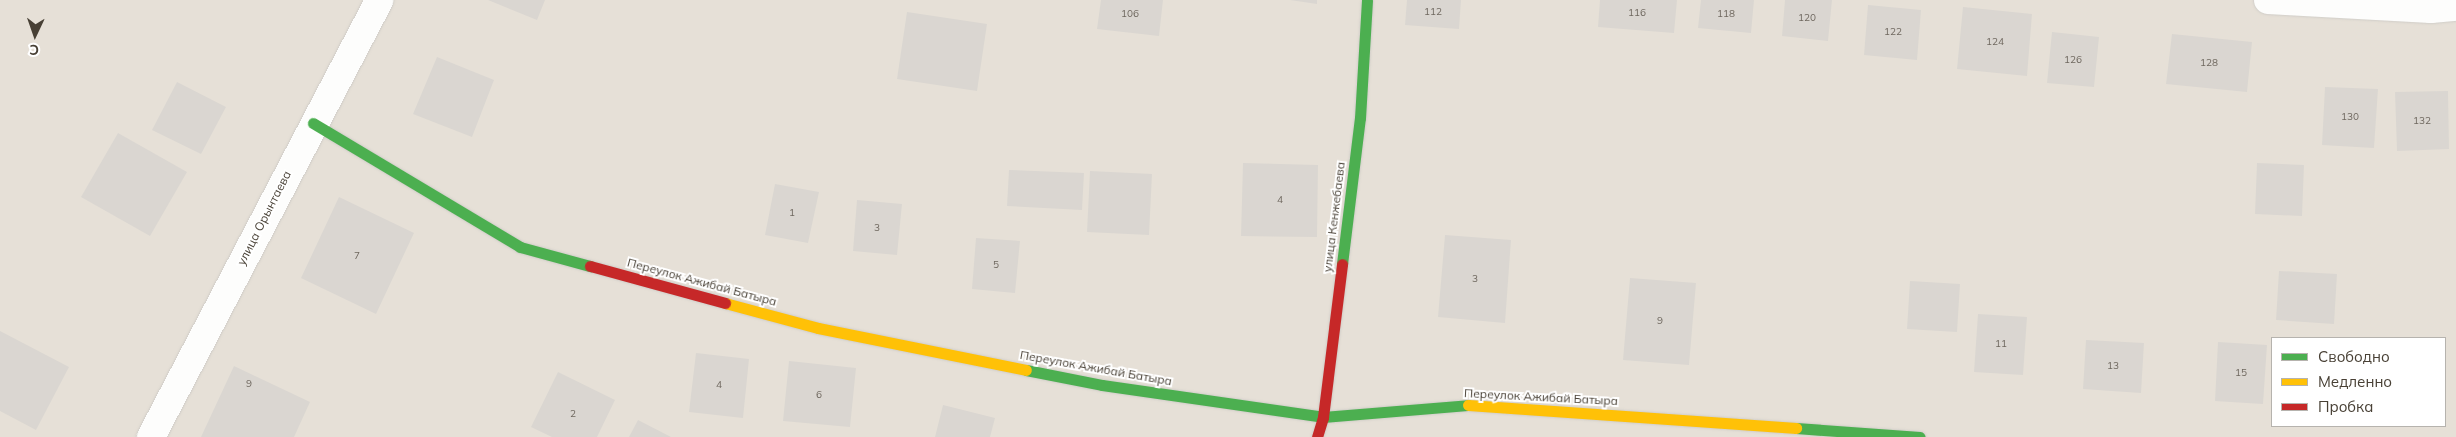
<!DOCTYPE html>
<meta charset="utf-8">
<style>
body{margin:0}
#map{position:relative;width:2456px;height:437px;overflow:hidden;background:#f2efea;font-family:Mulish,sans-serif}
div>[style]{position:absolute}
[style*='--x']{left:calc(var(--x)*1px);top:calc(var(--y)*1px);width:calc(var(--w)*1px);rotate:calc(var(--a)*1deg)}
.residential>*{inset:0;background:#e6e0d7}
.building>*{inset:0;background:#dad6d1}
.roads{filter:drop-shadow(0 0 1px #d0cdc8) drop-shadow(0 0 1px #d0cdc8)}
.street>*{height:28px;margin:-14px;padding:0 14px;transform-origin:14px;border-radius:14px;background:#fdfdfc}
.fast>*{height:11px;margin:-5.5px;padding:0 5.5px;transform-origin:5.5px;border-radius:5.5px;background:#4caf50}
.slow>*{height:11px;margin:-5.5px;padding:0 5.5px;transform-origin:5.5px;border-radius:5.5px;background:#ffc107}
.jam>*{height:11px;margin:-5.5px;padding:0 5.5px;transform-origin:5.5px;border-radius:5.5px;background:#c62828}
span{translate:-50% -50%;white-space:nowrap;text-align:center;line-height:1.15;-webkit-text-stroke:4px #fff;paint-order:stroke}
.number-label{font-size:10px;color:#6e675e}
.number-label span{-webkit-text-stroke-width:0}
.street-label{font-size:12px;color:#484035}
.legend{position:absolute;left:2271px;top:337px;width:175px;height:90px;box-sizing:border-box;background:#fff;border:1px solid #b6b3ae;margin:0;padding:6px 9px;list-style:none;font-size:15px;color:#484035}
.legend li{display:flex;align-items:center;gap:10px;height:25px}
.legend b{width:25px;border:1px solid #b6b3ae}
.north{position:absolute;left:10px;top:10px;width:50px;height:50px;-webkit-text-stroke:4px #fff;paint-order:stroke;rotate:183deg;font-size:14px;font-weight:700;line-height:20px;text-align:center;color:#484035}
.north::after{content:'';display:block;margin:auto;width:18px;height:22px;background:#484035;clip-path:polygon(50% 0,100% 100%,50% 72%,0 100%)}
</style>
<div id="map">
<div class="residential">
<div style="clip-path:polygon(evenodd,0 0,2456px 0,2456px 437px,0 437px,0 0,2272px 338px,2445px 338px,2445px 426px,2272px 426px,2272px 338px)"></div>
</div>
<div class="building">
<div style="clip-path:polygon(488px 0,545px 0,537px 20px)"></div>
<div style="clip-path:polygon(1101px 0,1163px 0,1159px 36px,1097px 29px)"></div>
<div style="clip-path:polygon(1290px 0,1317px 0,1317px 4px)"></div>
<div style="clip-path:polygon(1407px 0,1461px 0,1459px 29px,1405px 25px)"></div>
<div style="clip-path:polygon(1600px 0,1677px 0,1674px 33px,1598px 27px)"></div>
<div style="clip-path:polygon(1701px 0,1754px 0,1751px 33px,1698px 28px)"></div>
<div style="clip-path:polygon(1785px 0,1832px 0,1828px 41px,1782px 36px)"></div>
<div style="clip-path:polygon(1868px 5px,1921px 10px,1917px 60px,1864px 55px)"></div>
<div style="clip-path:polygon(1963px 7px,2032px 14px,2027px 76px,1957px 69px)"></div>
<div style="clip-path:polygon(907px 12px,987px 24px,977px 91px,897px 79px)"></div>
<div style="clip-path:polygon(2052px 32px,2099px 37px,2094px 87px,2047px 83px)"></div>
<div style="clip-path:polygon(2172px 34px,2252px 42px,2247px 92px,2166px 84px)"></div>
<div style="clip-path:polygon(437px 57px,494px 80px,472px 137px,413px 114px)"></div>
<div style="clip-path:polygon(177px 82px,226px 107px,201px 154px,152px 130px)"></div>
<div style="clip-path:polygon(2325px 87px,2378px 89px,2374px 148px,2322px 145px)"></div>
<div style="clip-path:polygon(2448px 91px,2449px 149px,2397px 151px,2395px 92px)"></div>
<div style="clip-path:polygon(118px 133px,187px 172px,150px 236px,81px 197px)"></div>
<div style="clip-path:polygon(1243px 163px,1318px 165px,1317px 237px,1241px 236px)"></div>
<div style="clip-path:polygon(2257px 163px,2304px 165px,2302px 216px,2255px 214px)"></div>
<div style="clip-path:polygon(1009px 170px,1084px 173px,1082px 210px,1007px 206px)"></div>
<div style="clip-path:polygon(1090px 171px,1152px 174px,1149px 235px,1087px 232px)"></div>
<div style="clip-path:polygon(775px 184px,819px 192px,808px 243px,765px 235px)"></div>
<div style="clip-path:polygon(339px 197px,414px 233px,376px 314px,301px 278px)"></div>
<div style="clip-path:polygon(857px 200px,902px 204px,897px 255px,853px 251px)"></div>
<div style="clip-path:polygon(1445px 235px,1511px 240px,1505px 323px,1438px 317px)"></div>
<div style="clip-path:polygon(976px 238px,1020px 241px,1015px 293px,972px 289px)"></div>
<div style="clip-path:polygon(2279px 271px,2337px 274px,2334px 324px,2276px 320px)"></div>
<div style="clip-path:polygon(1630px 278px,1696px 283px,1689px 365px,1623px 360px)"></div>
<div style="clip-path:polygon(1910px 281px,1960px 284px,1957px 332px,1907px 329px)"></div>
<div style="clip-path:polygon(1978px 314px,2027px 317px,2023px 375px,1974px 372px)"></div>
<div style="clip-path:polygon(0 331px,69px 367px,36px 430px,0 411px)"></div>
<div style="clip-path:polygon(2086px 340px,2144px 343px,2141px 393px,2083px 389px)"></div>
<div style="clip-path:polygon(2218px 342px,2267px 345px,2263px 404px,2215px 401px)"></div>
<div style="clip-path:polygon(696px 353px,749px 359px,743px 418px,689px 412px)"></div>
<div style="clip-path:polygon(789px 361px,856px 368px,850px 427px,783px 421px)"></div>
<div style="clip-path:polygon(234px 366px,310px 402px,294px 437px,201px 437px)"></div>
<div style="clip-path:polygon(558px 372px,615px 400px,597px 437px,552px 437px,531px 427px)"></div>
<div style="clip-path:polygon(943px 405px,995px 418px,990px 437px,935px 437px)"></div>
<div style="clip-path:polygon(638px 420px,671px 437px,629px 437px)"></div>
</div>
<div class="roads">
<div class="street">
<div style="--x:2268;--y:0;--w:163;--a:3.2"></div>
<div style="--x:2431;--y:9;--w:25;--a:-5"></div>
<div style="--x:151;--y:437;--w:493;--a:-62.4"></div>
</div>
<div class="fast">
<div style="--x:313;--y:123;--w:241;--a:30.9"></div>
<div style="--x:520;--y:247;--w:73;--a:15.2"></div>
<div style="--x:1342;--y:264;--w:147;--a:-83"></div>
<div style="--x:1360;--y:118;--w:118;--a:-86.6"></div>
<div style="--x:1026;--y:370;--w:77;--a:11.2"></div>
<div style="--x:1102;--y:385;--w:223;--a:8.2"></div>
<div style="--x:1323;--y:417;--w:145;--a:-4.7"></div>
<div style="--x:1796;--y:428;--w:124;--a:4.2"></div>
</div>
<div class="slow">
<div style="--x:725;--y:303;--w:96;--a:15"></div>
<div style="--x:818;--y:328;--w:212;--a:11.4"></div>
<div style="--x:1468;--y:405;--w:329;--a:4"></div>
</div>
<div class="jam">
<div style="--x:590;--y:266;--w:140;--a:15.3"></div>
<div style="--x:1317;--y:437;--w:21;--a:-73"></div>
<div style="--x:1323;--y:417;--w:154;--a:-82.9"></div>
</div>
</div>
<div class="number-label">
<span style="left:1433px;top:12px">112</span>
<span style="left:1637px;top:13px">116</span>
<span style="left:1130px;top:14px">106</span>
<span style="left:1726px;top:14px">118</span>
<span style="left:1807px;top:18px">120</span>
<span style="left:1893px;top:32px">122</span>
<span style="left:1995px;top:42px">124</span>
<span style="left:2073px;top:60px">126</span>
<span style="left:2209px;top:63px">128</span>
<span style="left:2350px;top:117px">130</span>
<span style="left:2422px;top:121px">132</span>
<span style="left:1280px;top:200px">4</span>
<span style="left:792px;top:213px">1</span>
<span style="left:877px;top:228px">3</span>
<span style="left:357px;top:256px">7</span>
<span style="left:996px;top:265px">5</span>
<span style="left:1475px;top:279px">3</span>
<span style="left:1660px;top:321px">9</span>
<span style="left:2001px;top:344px">11</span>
<span style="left:2113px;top:366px">13</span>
<span style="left:2241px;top:373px">15</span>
<span style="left:249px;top:384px">9</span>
<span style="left:719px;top:385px">4</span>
<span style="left:819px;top:395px">6</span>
<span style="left:573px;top:414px">2</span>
</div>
<div class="street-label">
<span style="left:1334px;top:217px;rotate:-83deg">улица Кенжебаева</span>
<span style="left:264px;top:218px;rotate:-63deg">улица Орынтаева</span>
<span style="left:702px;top:282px;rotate:15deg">Переулок Ажибай Батыра</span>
<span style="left:1096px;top:368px;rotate:10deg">Переулок Ажибай Батыра</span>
<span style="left:1541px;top:397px;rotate:3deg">Переулок Ажибай Батыра</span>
</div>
<ul class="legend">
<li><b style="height:6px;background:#4caf50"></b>Свободно</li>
<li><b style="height:6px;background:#ffc107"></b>Медленно</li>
<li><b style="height:6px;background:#c62828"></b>Пробка</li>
</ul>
<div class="north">С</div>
</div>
